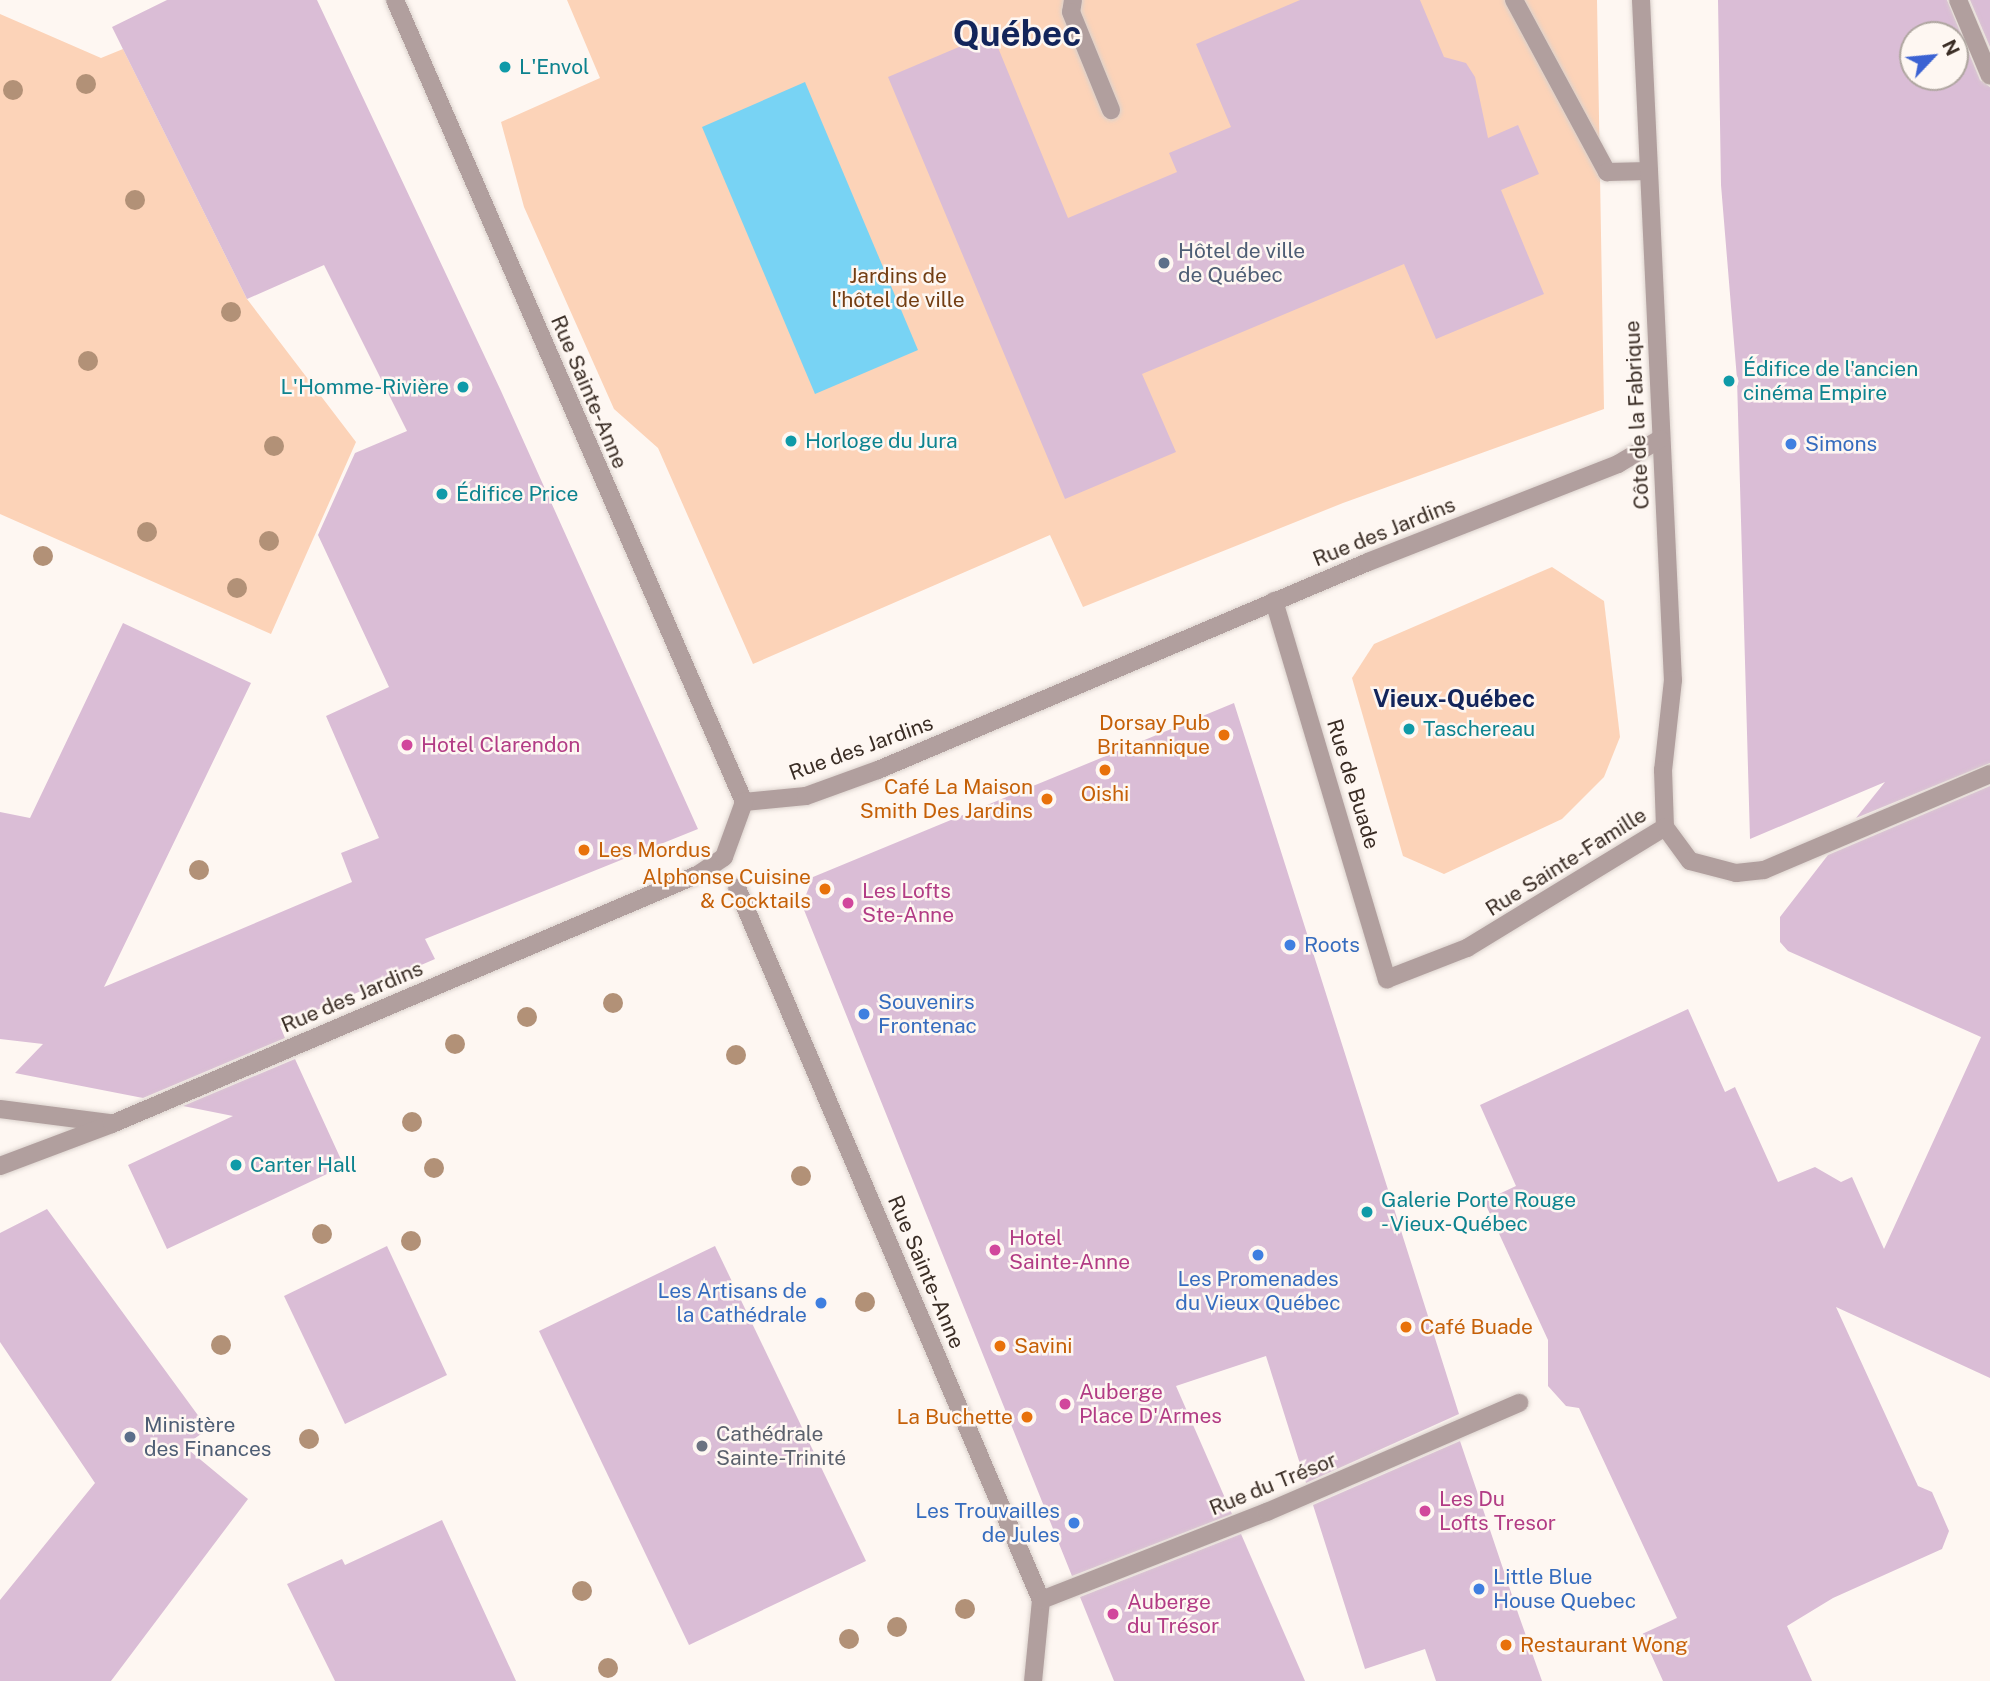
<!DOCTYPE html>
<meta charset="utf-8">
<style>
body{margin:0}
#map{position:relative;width:1990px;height:1681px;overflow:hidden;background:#fef7f2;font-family:"Public Sans",sans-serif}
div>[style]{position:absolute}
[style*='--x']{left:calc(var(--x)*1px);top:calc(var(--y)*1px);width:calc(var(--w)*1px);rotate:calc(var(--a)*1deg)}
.green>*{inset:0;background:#fcd3b8}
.water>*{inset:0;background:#78d3f4}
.building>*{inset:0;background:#dabdd6}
.roads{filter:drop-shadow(0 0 2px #dbd2cd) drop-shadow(0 0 2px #dbd2cd)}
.minor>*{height:18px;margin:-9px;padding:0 9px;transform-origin:9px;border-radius:9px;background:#b19f9e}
.trees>*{width:20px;height:20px;margin:-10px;border-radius:50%;background:#b29177}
.dots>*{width:19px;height:19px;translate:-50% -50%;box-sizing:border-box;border:4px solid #fef7f2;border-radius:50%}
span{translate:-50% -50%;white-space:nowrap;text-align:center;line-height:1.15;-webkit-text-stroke:5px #fef7f2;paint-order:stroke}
.culture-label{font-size:21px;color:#0d838f}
.left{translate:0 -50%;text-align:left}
.right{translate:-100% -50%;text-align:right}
.service-label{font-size:21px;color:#4e5e75}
.park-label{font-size:21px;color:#733e13}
.street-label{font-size:21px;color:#392c24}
.shop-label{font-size:21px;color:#366cbe}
.food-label{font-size:21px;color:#c56008}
.hotel-label{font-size:21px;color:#b23c85}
.worship-label{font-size:21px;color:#5b616d}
.quarter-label{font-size:24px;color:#13255b;font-weight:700}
.town-label{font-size:35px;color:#13255b;font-weight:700}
.north{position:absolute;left:1899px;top:21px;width:70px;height:70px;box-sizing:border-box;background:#fef7f2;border:2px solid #afa6a0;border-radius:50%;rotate:64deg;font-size:19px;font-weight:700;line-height:28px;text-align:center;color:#392c24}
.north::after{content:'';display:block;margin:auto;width:24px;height:32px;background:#3b62d3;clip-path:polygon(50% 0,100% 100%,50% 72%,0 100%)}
</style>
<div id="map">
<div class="green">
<div style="clip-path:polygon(567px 0,1597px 0,1604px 409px,1343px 503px,1083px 607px,1050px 535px,753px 664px,658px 448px,614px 409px,524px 207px,501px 122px,600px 78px)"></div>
<div style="clip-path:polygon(0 14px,101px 58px,123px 49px,247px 299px,356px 442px,271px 634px,0 514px)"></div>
<div style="clip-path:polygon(1552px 567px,1604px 601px,1620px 737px,1604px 777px,1562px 819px,1444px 874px,1403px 856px,1352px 678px,1374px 644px)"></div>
</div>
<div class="water">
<div style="clip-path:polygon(805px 82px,918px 350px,815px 394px,702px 127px)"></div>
</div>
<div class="building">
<div style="clip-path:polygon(167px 0,317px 0,501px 391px,698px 829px,425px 939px,435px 959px,280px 1026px,285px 1038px,143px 1098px,15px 1073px,43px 1044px,0 1039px,0 812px,30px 818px,123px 623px,251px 683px,104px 987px,352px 882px,341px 853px,379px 838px,326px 716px,389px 687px,318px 535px,355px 453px,407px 431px,324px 265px,247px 299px,112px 27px)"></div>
<div style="clip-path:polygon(1300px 0,1420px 0,1444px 57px,1466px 63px,1475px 77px,1488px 138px,1518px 125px,1539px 174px,1501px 190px,1544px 294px,1436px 339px,1404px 264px,1142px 374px,1176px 452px,1065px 499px,888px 77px,992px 33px,1068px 218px,1177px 172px,1169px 153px,1231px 127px,1196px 44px)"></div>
<div style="clip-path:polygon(evenodd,1718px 0,1947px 0,1980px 80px,1990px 87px,1990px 763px,1856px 818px,1885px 782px,1750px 839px,1737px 379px,1721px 185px,1718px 0,1913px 35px,1955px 35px,1955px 77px,1913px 77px,1913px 35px)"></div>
<div style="clip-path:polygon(1970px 0,1990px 0,1990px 47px)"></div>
<div style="clip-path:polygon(1234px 703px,1459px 1414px,1306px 1483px,1266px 1356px,1176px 1386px,1232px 1514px,1072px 1576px,802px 905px,813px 877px)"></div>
<div style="clip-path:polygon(1990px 786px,1990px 1378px,1836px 1307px,1918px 1486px,1932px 1492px,1949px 1531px,1942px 1549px,1833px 1598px,1787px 1626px,1812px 1681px,1663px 1681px,1642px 1634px,1677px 1618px,1579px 1408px,1566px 1406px,1548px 1386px,1548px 1340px,1484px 1201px,1516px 1186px,1480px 1105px,1688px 1009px,1725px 1092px,1735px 1087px,1778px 1182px,1815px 1167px,1841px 1182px,1852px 1177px,1884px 1249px,1981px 1037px,1788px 951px,1780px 942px,1780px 917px,1828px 855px)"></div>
<div style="clip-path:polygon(295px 1059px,344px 1166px,167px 1249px,128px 1165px,233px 1116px,183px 1106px)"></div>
<div style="clip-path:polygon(47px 1209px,208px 1429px,184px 1446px,248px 1499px,111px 1681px,0 1681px,0 1600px,95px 1483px,0 1342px,0 1233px)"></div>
<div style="clip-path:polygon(387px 1246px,447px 1375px,345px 1424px,284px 1296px)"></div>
<div style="clip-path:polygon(715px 1246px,866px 1561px,689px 1645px,539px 1331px)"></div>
<div style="clip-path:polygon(1460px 1441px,1519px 1616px,1542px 1681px,1436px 1681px,1425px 1649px,1365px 1669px,1313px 1505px)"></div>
<div style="clip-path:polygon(442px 1520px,516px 1681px,335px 1681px,287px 1584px,342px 1559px,345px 1565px)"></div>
<div style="clip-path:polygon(1241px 1534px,1305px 1681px,1114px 1681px,1080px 1597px)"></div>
</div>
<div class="roads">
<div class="minor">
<div style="--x:395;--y:0;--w:875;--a:66.48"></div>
<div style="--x:1073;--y:0;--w:12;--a:99"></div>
<div style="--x:1071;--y:12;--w:106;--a:67.8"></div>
<div style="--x:1514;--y:0;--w:196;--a:61.6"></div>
<div style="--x:1607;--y:172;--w:42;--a:-1.4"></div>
<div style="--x:1641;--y:0;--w:681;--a:87.31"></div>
<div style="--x:1673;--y:680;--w:91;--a:96.3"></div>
<div style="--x:1663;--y:770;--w:57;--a:88"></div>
<div style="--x:1958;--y:0;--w:82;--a:67.2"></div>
<div style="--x:1274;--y:601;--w:395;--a:73.4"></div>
<div style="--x:1387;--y:979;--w:86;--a:-21.2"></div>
<div style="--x:1467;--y:948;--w:232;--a:-31.4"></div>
<div style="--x:744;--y:802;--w:62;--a:-5.5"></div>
<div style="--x:806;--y:796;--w:77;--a:-19.9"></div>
<div style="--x:878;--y:770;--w:532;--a:-23"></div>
<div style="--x:1368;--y:562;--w:269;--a:-21.4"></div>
<div style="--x:1618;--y:464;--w:49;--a:-30.8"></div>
<div style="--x:1665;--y:827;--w:42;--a:53.7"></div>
<div style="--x:1690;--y:861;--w:48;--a:14.6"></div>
<div style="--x:1736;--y:873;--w:28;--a:-6"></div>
<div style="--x:1764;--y:870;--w:246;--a:-23"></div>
<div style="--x:737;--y:888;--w:774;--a:66.88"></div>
<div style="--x:1041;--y:1600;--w:81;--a:95.6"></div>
<div style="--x:0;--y:1109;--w:110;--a:7.3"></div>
<div style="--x:0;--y:1166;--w:120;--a:-20.6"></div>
<div style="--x:112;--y:1124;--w:638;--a:-23.07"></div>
<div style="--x:699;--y:874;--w:30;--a:-34"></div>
<div style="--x:724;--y:857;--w:59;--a:-70"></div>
<div style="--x:1041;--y:1600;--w:243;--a:-21.3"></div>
<div style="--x:1267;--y:1512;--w:275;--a:-23.4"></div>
</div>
</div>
<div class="trees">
<div style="left:86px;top:84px"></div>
<div style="left:13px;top:90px"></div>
<div style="left:135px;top:200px"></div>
<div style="left:231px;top:312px"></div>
<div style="left:88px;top:361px"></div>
<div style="left:274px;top:446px"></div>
<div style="left:147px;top:532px"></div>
<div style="left:269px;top:541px"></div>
<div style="left:43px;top:556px"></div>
<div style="left:237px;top:588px"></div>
<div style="left:199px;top:870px"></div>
<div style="left:613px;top:1003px"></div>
<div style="left:527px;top:1017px"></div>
<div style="left:455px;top:1044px"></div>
<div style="left:736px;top:1055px"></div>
<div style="left:412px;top:1122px"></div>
<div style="left:434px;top:1168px"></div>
<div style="left:801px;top:1176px"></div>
<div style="left:322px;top:1234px"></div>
<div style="left:411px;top:1241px"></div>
<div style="left:865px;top:1302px"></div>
<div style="left:221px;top:1345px"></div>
<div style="left:309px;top:1439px"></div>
<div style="left:582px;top:1591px"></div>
<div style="left:965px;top:1609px"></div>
<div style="left:897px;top:1627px"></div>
<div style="left:849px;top:1639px"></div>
<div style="left:608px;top:1668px"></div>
</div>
<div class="dots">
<div style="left:505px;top:67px;background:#0f9aa8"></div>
<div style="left:1164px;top:263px;background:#5c6f8a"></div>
<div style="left:1729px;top:381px;background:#0f9aa8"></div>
<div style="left:463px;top:387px;background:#0f9aa8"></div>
<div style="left:791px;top:441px;background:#0f9aa8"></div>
<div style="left:1791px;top:444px;background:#3f7fe0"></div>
<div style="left:442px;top:494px;background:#0f9aa8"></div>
<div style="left:1409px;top:729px;background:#0f9aa8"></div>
<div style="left:1224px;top:735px;background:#e8710a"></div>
<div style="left:407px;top:745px;background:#d1479c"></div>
<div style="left:1105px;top:770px;background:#e8710a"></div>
<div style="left:1047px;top:799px;background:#e8710a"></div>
<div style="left:584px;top:850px;background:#e8710a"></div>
<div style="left:825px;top:889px;background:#e8710a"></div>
<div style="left:848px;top:903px;background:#d1479c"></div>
<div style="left:1290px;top:945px;background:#3f7fe0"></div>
<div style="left:864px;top:1014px;background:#3f7fe0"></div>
<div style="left:236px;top:1165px;background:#0f9aa8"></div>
<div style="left:1367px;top:1212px;background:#0f9aa8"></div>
<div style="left:995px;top:1250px;background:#d1479c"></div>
<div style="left:1258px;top:1255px;background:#3f7fe0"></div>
<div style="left:821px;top:1303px;background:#3f7fe0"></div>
<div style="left:1406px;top:1327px;background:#e8710a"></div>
<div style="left:1000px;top:1346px;background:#e8710a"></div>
<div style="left:1065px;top:1404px;background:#d1479c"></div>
<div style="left:1027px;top:1417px;background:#e8710a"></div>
<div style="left:130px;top:1437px;background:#5c6f8a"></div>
<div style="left:702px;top:1446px;background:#6b7280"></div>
<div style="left:1425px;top:1511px;background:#d1479c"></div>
<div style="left:1074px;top:1523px;background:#3f7fe0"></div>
<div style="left:1479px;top:1589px;background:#3f7fe0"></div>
<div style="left:1113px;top:1614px;background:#d1479c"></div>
<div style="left:1506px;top:1645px;background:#e8710a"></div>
</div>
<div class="culture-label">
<span class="left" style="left:519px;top:67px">L'Envol</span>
<span class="left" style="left:1743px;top:381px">Édifice de l'ancien<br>cinéma Empire</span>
<span class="right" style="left:449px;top:387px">L'Homme-Rivière</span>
<span class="left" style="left:805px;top:441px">Horloge du Jura</span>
<span class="left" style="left:456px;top:494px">Édifice Price</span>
<span class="left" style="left:1423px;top:729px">Taschereau</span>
<span class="left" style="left:250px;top:1165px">Carter Hall</span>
<span class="left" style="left:1381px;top:1212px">Galerie Porte Rouge<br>- Vieux-Québec</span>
</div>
<div class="service-label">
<span class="left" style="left:1178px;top:263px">Hôtel de ville<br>de Québec</span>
<span class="left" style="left:144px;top:1437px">Ministère<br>des Finances</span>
</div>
<div class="park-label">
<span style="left:898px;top:288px">Jardins de<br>l'hôtel de ville</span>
</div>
<div class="street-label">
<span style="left:589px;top:392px;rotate:67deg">Rue Sainte-Anne</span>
<span style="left:1637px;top:415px;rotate:-93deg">Côte de la Fabrique</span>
<span style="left:1384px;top:532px;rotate:-22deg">Rue des Jardins</span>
<span style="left:861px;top:748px;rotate:-20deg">Rue des Jardins</span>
<span style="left:1353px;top:784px;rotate:73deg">Rue de Buade</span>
<span style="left:1566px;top:862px;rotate:-32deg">Rue Sainte-Famille</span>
<span style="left:352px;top:997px;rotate:-23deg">Rue des Jardins</span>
<span style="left:926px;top:1272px;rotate:67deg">Rue Sainte-Anne</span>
<span style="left:1273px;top:1484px;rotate:-22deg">Rue du Trésor</span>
</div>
<div class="shop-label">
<span class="left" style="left:1805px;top:444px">Simons</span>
<span class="left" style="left:1304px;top:945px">Roots</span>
<span class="left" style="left:878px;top:1014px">Souvenirs<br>Frontenac</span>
<span style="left:1258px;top:1291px">Les Promenades<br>du Vieux Québec</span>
<span class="right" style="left:807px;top:1303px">Les Artisans de<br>la Cathédrale</span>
<span class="right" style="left:1060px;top:1523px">Les Trouvailles<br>de Jules</span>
<span class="left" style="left:1493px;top:1589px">Little Blue<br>House Quebec</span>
</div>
<div class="food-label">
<span class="right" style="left:1210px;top:735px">Dorsay Pub<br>Britannique</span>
<span class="right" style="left:1033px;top:799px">Café La Maison<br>Smith Des Jardins</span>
<span style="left:1105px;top:794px">Oishi</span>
<span class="left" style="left:598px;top:850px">Les Mordus</span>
<span class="right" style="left:811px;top:889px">Alphonse Cuisine<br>&amp; Cocktails</span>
<span class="left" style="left:1420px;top:1327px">Café Buade</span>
<span class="left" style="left:1014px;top:1346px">Savini</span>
<span class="right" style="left:1013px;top:1417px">La Buchette</span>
<span class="left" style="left:1520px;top:1645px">Restaurant Wong</span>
</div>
<div class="hotel-label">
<span class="left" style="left:421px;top:745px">Hotel Clarendon</span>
<span class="left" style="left:862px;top:903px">Les Lofts<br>Ste-Anne</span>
<span class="left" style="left:1009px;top:1250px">Hotel<br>Sainte-Anne</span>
<span class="left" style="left:1079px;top:1404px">Auberge<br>Place D'Armes</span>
<span class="left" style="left:1439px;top:1511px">Les Du<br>Lofts Tresor</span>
<span class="left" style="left:1127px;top:1614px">Auberge<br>du Trésor</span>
</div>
<div class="worship-label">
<span class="left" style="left:716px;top:1446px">Cathédrale<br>Sainte-Trinité</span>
</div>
<div class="quarter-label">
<span style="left:1454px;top:699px">Vieux-Québec</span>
</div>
<div class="town-label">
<span style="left:1017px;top:34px">Québec</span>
</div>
<div class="north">N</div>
</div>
